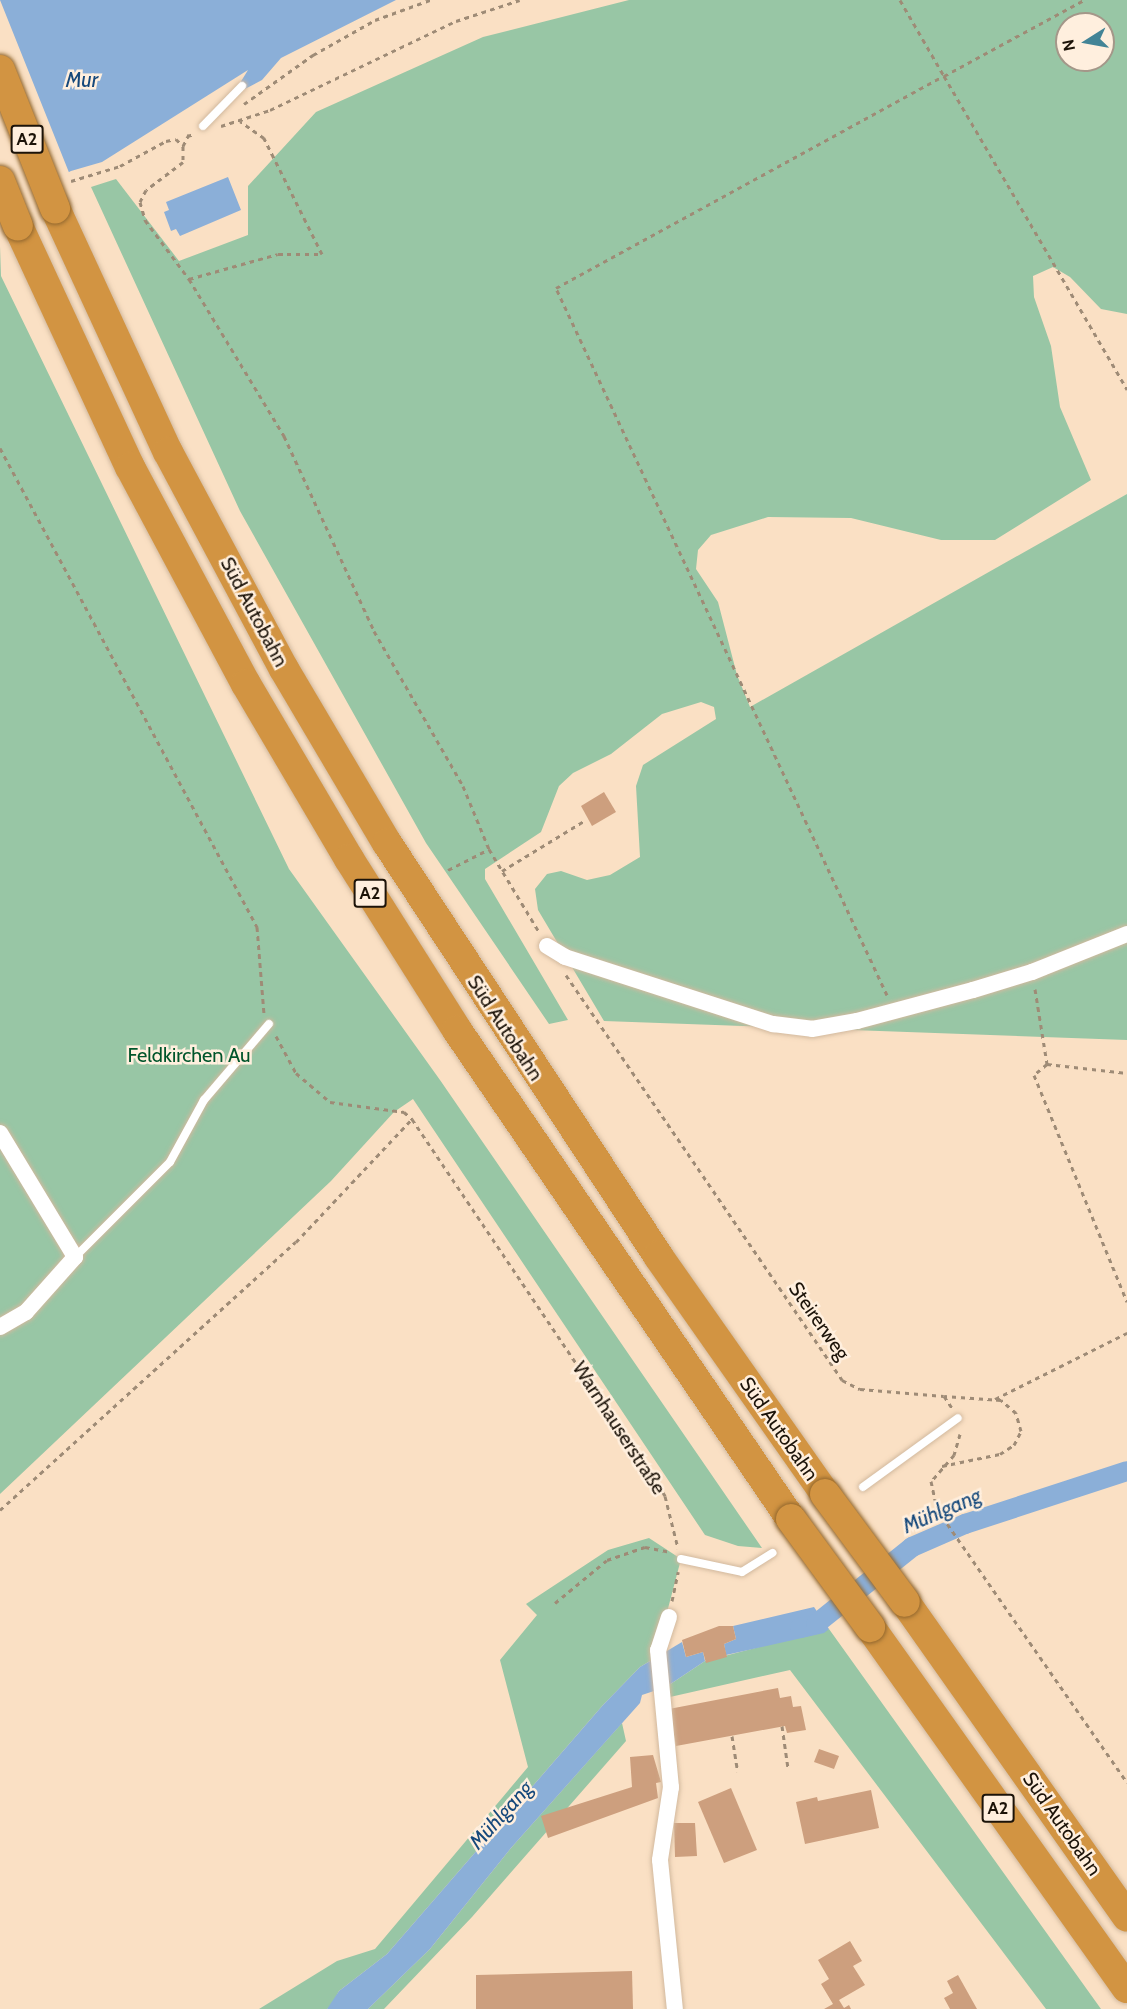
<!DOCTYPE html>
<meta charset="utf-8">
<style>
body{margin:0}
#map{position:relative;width:1127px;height:2009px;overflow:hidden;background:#fae0c4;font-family:Cabin,sans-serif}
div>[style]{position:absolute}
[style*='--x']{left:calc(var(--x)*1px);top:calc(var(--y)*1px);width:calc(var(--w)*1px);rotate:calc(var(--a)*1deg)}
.green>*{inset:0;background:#98c6a5}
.water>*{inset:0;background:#8bafd8}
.pier>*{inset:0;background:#fae0c4}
.canal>*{height:20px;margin:-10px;padding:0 10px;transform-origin:10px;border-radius:10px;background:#8bafd8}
.building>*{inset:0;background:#cd9f7e}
.path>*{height:3px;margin-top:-1.5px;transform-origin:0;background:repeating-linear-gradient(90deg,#9e8b76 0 4.5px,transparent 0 9px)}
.roads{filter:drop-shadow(0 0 2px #d2b99e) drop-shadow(0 0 2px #d2b99e)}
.lane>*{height:8px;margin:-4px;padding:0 4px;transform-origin:4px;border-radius:4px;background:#fff}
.street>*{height:16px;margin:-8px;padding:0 8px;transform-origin:8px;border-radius:8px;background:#fff}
.highway>*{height:30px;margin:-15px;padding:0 15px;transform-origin:15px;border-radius:15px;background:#d29442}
.bridges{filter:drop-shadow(0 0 2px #92672e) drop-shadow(0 0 2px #92672e)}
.highway-bridge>*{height:30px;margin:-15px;padding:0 15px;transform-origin:15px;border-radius:15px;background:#d29442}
span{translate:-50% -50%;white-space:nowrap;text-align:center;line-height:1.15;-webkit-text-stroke:5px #ffefde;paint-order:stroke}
.shield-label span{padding:2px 4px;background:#ffefde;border:2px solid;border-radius:4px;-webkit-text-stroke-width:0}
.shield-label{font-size:18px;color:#1c1309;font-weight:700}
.street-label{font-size:20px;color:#1c1309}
.park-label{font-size:20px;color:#00552b}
.water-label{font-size:21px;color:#15487b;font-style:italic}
.north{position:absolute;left:1055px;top:12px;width:60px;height:60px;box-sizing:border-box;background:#ffefde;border:2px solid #a49789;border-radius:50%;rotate:259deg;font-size:16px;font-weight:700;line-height:24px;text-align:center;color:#1c1309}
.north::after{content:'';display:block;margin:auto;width:21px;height:27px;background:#438496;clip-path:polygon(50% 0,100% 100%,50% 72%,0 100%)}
</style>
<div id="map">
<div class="green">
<div style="clip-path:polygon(evenodd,629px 0,1127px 0,1127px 314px,1101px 309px,1070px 277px,1053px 267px,1033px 276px,1034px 297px,1051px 346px,1060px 407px,1091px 480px,995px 540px,941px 540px,851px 518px,768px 517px,711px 535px,698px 550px,696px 569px,718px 602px,737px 675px,750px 707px,1127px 494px,1127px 1040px,604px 1021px,538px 910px,535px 889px,547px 874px,561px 871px,587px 880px,610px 875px,640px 857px,636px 786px,643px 765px,716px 719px,714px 707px,701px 702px,662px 714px,611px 754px,573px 773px,559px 786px,541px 832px,485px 869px,485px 879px,568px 1020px,549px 1024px,426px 843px,240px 511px,91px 187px,116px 179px,179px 261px,248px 235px,248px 186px,316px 112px,483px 37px,629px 0,1067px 24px,1103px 24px,1103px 60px,1067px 60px,1067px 24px)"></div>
<div style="clip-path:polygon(0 246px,1px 276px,289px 869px,440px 1080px,762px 1548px,738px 1546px,705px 1535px,413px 1099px,394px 1112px,331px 1181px,0 1494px)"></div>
<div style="clip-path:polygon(649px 1538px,681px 1559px,655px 1658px,640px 1667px,603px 1705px,387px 1954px,339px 1991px,331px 2006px,327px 2009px,259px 2009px,337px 1961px,375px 1949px,528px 1767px,500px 1660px,537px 1615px,526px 1604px,608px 1550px)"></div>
<div style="clip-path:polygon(829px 1629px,1101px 2009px,1046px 2009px,790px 1670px,670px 1697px,666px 1687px,705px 1661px)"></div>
<div style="clip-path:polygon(622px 1723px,626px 1741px,472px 1917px,384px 2009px,368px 2009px,430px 1949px,511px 1848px)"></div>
</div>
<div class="water">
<div style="clip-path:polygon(0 0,396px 0,281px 58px,262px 80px,245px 89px,240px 83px,248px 70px,102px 162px,71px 171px,0 207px)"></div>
<div style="clip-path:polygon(228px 177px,241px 210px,180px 236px,176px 229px,171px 231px,164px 212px,169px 210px,166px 202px)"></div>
<div style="clip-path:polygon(814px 1607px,829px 1629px,824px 1633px,726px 1655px,724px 1644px,736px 1639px,733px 1626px)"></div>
<div style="clip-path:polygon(682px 1642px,686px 1657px,703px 1652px,705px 1661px,666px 1687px,642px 1695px,640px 1703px,511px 1848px,430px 1949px,368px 2009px,327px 2009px,339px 1991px,387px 1954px,603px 1705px,640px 1667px)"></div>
</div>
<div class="pier">
<div style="clip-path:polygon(0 0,70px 175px,0 210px)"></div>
</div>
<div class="canal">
<div style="--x:800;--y:1628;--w:16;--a:-14"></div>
<div style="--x:816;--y:1624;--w:123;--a:-38.7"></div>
<div style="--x:912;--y:1547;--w:58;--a:-23.5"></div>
<div style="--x:965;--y:1524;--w:170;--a:-18.1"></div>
</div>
<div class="building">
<div style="clip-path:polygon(604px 792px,616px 812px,592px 826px,581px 806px)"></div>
<div style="clip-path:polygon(719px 1626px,733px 1626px,736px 1639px,724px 1644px,727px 1657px,706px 1663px,703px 1652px,686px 1657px,682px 1640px)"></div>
<div style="clip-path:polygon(778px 1688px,780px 1698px,791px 1696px,793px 1707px,801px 1706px,806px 1730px,787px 1733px,785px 1726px,676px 1746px,669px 1709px)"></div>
<div style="clip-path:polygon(819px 1749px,839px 1756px,834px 1769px,814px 1762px)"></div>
<div style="clip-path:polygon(653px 1755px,661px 1782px,656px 1783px,658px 1798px,548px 1838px,541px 1816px,632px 1787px,630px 1757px)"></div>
<div style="clip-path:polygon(731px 1788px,757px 1850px,724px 1863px,698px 1802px)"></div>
<div style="clip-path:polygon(871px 1790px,879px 1828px,805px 1844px,796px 1802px,817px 1797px,818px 1801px)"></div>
<div style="clip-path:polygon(674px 1823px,695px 1823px,697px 1856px,675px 1857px)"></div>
<div style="clip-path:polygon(850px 1941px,862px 1961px,853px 1966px,865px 1985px,839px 2000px,844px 2008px,849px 2005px,851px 2009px,824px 2009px,833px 2004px,821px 1984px,829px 1979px,818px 1960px)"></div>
<div style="clip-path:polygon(632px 1971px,633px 2009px,476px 2009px,476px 1975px)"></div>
<div style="clip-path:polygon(958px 1975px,977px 2009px,950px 2009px,944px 1998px,953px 1993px,947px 1981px)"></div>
</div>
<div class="path">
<div style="--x:900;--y:0;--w:88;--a:59.9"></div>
<div style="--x:944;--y:76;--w:159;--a:-28.5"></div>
<div style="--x:244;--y:104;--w:85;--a:-35.4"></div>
<div style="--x:313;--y:55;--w:71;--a:-29.4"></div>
<div style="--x:375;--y:20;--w:59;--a:-20"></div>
<div style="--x:221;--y:126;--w:52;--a:-18.1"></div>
<div style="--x:270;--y:110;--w:206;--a:-25.6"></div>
<div style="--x:456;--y:21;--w:67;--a:-18.2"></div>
<div style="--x:187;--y:136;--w:8;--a:-14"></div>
<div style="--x:183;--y:146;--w:13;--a:-63"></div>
<div style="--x:71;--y:181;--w:51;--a:-17"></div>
<div style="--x:120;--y:166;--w:52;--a:-28.5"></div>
<div style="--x:166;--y:141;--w:10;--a:-11"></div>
<div style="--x:176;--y:139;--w:10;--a:45"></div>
<div style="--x:183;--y:146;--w:16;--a:90"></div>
<div style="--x:183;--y:162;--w:46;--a:142.9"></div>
<div style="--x:146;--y:190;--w:13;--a:117"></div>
<div style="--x:140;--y:202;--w:19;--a:74"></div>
<div style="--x:145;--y:220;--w:74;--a:53.3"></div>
<div style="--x:189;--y:279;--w:184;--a:58.8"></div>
<div style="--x:284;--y:436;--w:215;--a:65.2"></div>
<div style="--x:374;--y:631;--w:179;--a:60.1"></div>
<div style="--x:463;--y:786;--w:68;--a:67.6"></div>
<div style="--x:489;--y:849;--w:97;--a:58.9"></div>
<div style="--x:189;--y:279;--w:92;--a:-15.7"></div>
<div style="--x:278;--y:254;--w:44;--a:0"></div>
<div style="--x:322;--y:254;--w:130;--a:-116.6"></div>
<div style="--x:264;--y:138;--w:29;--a:-145"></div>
<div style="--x:0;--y:448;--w:544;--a:61.78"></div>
<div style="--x:257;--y:927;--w:87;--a:85.4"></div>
<div style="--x:448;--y:870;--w:46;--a:-27.1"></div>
<div style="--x:502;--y:871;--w:96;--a:-31.4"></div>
<div style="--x:566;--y:975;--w:490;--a:55.7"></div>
<div style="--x:842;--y:1380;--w:20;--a:27"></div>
<div style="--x:860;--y:1389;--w:84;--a:4.8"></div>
<div style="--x:944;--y:1396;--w:14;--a:56"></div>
<div style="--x:1035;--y:989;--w:76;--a:80.9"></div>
<div style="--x:1047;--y:1064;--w:81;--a:6.4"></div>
<div style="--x:887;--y:995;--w:781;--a:-115.09"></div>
<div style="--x:556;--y:288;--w:442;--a:-28.7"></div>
<div style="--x:944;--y:76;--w:363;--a:59.7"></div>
<div style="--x:276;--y:1036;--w:42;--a:61.6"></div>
<div style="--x:296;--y:1073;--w:45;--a:40.5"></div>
<div style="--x:330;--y:1102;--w:75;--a:7.7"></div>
<div style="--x:404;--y:1112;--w:11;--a:41"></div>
<div style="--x:412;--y:1119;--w:454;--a:56.1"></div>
<div style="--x:665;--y:1496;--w:54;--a:76"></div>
<div style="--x:1047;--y:1064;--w:17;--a:140"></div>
<div style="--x:1034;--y:1075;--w:245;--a:67.7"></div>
<div style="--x:995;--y:1399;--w:148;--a:-26.6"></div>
<div style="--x:960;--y:1434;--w:22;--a:106"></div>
<div style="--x:954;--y:1455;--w:35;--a:131"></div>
<div style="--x:931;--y:1481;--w:29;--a:78"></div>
<div style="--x:937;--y:1509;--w:333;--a:55.2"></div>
<div style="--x:942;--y:1466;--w:59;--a:-11.7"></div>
<div style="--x:1000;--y:1454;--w:17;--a:-33"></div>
<div style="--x:1014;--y:1445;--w:16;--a:-63"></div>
<div style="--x:1021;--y:1431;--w:19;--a:-106"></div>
<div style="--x:1016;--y:1413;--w:20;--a:-139"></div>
<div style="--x:1001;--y:1400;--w:57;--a:-176"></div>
<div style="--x:0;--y:1510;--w:399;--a:-42.2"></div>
<div style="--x:296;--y:1242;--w:169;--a:-46.7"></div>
<div style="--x:672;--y:1601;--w:30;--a:-78"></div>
<div style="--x:555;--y:1603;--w:67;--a:-39.6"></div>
<div style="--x:607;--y:1560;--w:40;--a:-18.9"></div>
<div style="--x:645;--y:1547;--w:25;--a:11"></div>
<div style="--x:782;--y:1726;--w:42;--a:81.9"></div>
<div style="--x:732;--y:1736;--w:36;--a:81"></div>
</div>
<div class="roads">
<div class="lane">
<div style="--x:203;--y:126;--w:56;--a:-45.7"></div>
<div style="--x:75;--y:1257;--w:134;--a:-45"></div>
<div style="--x:170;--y:1162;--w:71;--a:-61.3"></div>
<div style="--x:204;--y:1100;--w:100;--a:-49.5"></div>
<div style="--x:863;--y:1487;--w:117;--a:-36"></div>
<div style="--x:681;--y:1559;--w:62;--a:12"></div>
<div style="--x:742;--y:1572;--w:36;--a:-32"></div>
</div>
<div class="street">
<div style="--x:547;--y:946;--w:21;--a:31"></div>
<div style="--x:565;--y:957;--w:219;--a:17.9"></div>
<div style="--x:773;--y:1024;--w:39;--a:7"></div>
<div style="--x:812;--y:1029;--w:46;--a:-10.1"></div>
<div style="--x:857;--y:1021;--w:120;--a:-15"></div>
<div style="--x:973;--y:990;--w:62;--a:-17"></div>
<div style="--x:1032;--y:972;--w:102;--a:-21.8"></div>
<div style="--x:0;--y:1133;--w:145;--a:58.8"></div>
<div style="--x:75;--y:1257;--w:74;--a:131.7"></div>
<div style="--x:26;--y:1312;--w:30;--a:150"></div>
<div style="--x:669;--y:1617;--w:35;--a:108"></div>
<div style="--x:658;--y:1650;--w:138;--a:84.6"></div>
<div style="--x:671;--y:1787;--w:74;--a:98.6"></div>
<div style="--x:660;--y:1860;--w:150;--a:84.3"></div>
</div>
<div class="highway">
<div style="--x:55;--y:208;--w:269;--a:65.2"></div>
<div style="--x:168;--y:452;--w:246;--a:61.9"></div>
<div style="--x:284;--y:669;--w:202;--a:59.4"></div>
<div style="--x:387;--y:843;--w:494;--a:56.7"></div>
<div style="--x:658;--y:1256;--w:291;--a:54.9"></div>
<div style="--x:18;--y:226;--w:266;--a:65.1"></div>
<div style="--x:130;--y:467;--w:246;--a:61.9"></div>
<div style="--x:246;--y:684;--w:203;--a:59.5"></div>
<div style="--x:349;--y:859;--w:202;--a:57.7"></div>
<div style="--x:457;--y:1030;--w:592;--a:55.67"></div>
<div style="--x:905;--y:1602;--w:385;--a:54.8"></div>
<div style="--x:870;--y:1627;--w:443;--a:54.6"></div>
</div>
</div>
<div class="bridges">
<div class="highway-bridge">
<div style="--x:0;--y:70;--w:149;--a:68.3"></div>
<div style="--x:0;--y:181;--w:48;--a:68.2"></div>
<div style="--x:825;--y:1494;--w:134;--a:53.5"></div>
<div style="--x:791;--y:1519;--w:134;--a:53.8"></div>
</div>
</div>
<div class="shield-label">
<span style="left:27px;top:139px">A2</span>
<span style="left:370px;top:893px">A2</span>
<span style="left:998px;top:1808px">A2</span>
</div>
<div class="street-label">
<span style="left:254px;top:612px;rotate:62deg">Süd Autobahn</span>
<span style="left:505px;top:1028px;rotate:57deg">Süd Autobahn</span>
<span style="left:819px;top:1321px;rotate:55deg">Steirerweg</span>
<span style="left:619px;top:1428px;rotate:57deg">Warnhauserstraße</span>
<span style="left:779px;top:1429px;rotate:55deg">Süd Autobahn</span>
<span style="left:1062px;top:1824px;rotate:55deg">Süd Autobahn</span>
</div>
<div class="park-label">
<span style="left:189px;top:1055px">Feldkirchen Au</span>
</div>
<div class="water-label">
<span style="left:82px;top:80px">Mur</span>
<span style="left:942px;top:1511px;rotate:-23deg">Mühlgang</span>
<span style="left:501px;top:1815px;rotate:-48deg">Mühlgang</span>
</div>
<div class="north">N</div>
</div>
